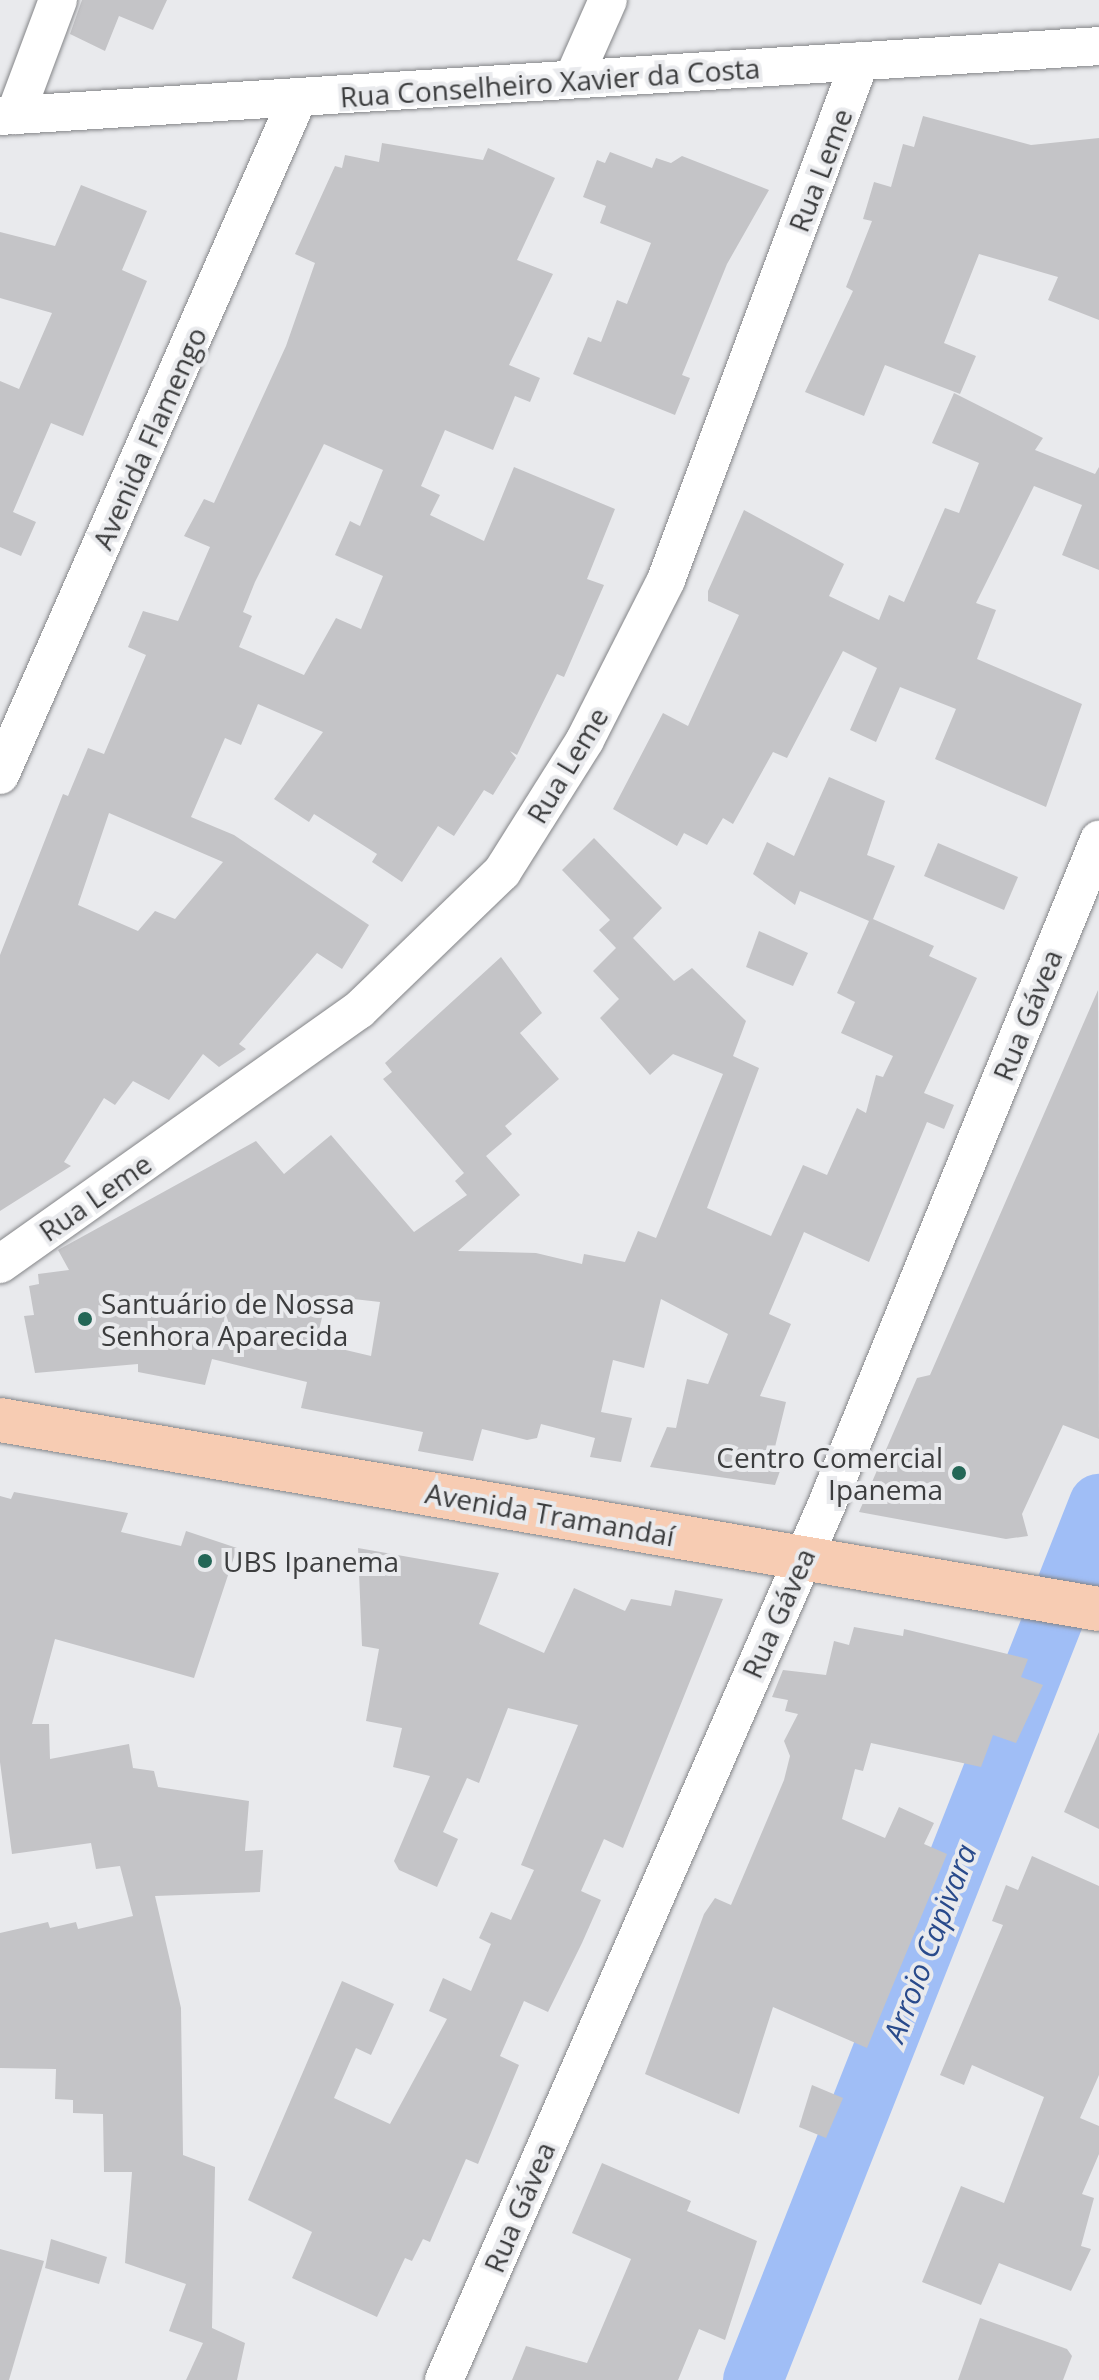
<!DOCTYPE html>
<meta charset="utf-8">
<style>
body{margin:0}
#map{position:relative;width:1099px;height:2380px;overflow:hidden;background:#e9eaed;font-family:"Open Sans",sans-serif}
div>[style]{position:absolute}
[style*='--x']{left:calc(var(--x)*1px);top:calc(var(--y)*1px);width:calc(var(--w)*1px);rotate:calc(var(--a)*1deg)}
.river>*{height:60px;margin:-30px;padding:0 30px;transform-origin:30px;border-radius:30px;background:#a0bef6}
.building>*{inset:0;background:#c4c4c7}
.roads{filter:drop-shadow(0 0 2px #848588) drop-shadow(0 0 2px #848588)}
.minor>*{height:38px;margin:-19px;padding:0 19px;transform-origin:19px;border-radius:19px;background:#fff}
.major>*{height:44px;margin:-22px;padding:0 22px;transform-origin:22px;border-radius:22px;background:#f7ccb3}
.dots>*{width:22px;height:22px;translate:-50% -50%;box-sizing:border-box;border:4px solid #e9eaed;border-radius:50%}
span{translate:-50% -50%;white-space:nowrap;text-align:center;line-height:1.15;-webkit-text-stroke:8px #e9eaed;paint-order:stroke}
.street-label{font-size:28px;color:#3c3d3e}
.poi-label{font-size:28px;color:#3c3d3e}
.left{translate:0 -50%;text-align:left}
.right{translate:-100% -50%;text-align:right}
.water-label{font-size:30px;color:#294a8b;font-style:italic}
</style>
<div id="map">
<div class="river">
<div style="--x:753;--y:2380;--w:942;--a:-68.45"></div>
</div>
<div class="building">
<div style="clip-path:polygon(82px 0,167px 0,153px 30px,119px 16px,105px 51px,70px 34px)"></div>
<div style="clip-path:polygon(923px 116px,1031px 145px,1099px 138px,1099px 320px,1048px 300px,1058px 277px,979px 254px,944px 343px,976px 356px,960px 394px,885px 365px,864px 416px,805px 392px,853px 291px,846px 287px,872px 221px,863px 219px,874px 182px,891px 187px,903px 144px,914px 147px)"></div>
<div style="clip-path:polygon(evenodd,382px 143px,483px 160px,488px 148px,555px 178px,517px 260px,553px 274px,509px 365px,540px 378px,530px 402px,515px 396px,493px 450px,445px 430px,421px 486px,440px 495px,430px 515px,484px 541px,514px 467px,615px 509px,587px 579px,604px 585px,564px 677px,557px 674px,517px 755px,510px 751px,516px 758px,493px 795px,484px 790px,454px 836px,438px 826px,402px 882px,372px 862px,377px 854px,314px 814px,309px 822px,274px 799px,323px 732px,258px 704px,241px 745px,225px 738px,191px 817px,234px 835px,369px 925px,342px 969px,317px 953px,239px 1044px,246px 1049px,219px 1067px,203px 1054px,169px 1100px,133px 1081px,115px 1105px,104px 1098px,64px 1162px,71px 1166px,0 1211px,0 955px,63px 794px,68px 796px,88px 748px,104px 754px,146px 655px,128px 647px,143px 611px,178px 621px,210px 547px,184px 536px,204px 499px,214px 503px,286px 346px,315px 263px,295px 254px,335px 166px,342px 168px,345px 155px,379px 162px,382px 143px,324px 444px,383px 470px,360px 526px,350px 521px,335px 555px,383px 576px,361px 629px,336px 618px,304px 675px,239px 647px,252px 616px,243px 612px,255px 582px,324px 444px,382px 143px,109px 813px,223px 862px,175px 919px,155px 911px,138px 931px,78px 905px,109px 813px)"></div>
<div style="clip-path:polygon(610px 152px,652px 168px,656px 158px,671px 163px,682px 156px,769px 190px,727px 264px,682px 375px,690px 378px,675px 415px,573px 374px,588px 337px,601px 342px,617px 300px,627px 304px,651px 243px,600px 223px,606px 206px,583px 197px,597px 160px,605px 163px)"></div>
<div style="clip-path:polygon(81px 185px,147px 211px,122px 270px,147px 281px,83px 436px,51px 423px,13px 512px,36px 522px,21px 556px,0 547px,0 381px,19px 389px,52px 313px,0 298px,0 232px,55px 246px)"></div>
<div style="clip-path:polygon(954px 393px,1043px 438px,1035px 450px,1095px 474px,1099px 467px,1099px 570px,1062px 555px,1082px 505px,1034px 486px,976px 603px,996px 610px,977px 659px,1082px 704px,1046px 807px,935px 759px,956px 709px,900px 687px,876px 742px,850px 730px,877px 668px,843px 651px,787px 758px,773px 752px,733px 824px,723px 818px,707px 845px,684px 833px,677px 846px,613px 809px,663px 713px,688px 726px,739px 615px,708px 601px,708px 591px,744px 510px,844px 564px,829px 596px,879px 620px,889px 595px,904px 602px,945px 508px,959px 513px,979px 463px,932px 443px)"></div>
<div style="clip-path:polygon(evenodd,829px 777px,885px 801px,867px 855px,895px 866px,873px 919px,934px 946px,929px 956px,977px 978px,924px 1093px,954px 1105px,944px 1129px,927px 1122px,869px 1262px,804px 1232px,769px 1314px,791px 1324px,760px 1396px,786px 1402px,774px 1451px,786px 1454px,775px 1485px,650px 1467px,667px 1427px,676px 1428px,687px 1379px,708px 1384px,728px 1334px,661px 1299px,644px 1368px,613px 1360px,601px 1412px,632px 1418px,621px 1462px,590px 1457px,595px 1438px,541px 1424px,537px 1438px,527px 1440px,482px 1429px,473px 1461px,418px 1451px,423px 1432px,301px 1408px,307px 1382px,212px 1359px,205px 1385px,138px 1372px,138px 1364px,35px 1373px,24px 1316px,34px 1315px,29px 1286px,39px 1284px,38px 1274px,69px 1270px,58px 1250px,256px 1141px,284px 1174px,331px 1135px,414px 1232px,467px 1195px,455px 1181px,464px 1173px,383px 1079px,392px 1072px,385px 1063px,501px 957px,542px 1013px,520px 1033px,559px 1079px,505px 1126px,512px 1134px,486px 1156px,520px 1195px,458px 1251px,536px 1253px,582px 1264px,584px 1254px,625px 1262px,638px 1231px,656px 1238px,723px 1074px,673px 1054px,650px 1075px,600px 1018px,619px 999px,593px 971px,616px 948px,599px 930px,610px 920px,562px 870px,594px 838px,662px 908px,633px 938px,674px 981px,692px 968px,746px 1021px,733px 1056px,759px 1068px,707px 1208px,771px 1236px,803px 1165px,827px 1175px,857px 1108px,866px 1113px,876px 1075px,883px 1077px,893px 1056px,841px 1033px,855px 1002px,837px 993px,869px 921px,800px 891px,795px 905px,753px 874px,767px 842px,794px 856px,829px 777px,327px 1296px,380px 1302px,371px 1356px,316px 1343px,327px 1296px)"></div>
<div style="clip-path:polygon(938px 843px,1018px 877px,1004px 910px,924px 876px)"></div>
<div style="clip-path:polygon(759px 931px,808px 953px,793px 986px,746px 967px)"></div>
<div style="clip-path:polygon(1098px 990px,1099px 1439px,1063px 1425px,1022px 1514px,1028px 1536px,1006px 1539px,859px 1512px,917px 1378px,930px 1375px)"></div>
<div style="clip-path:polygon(14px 1492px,128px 1513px,121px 1532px,181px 1546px,186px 1531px,237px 1548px,194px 1678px,55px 1639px,32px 1724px,49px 1724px,50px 1759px,129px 1744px,133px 1768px,154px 1771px,158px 1787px,249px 1801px,245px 1851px,263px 1850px,260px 1892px,155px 1896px,181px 2008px,183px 2155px,215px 2167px,212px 2328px,245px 2343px,237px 2380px,186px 2380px,203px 2343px,169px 2331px,186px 2284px,125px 2263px,132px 2172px,104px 2172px,103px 2114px,73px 2113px,73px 2100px,55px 2099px,56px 2069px,0 2068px,0 1933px,48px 1922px,50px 1928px,76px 1922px,78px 1929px,133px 1916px,120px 1866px,96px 1869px,91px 1843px,12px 1854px,0 1762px,0 1496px,11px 1499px)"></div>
<div style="clip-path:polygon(358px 1548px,499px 1573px,479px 1624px,544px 1653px,574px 1588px,625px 1611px,631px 1599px,671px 1606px,675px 1590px,723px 1599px,623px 1848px,604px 1839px,581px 1891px,601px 1900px,582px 1943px,548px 2012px,524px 2001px,500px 2056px,519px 2065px,478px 2164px,466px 2159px,430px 2242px,423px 2239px,412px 2261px,405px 2258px,377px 2317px,292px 2278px,312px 2232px,248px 2200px,342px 1981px,394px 2004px,371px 2055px,356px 2048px,334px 2098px,390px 2124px,447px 2019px,429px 2011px,443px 1978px,471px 1991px,491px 1944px,479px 1938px,491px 1912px,511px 1920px,534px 1870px,521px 1865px,578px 1725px,508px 1708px,479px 1783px,467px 1778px,443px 1832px,458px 1839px,437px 1887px,399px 1870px,394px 1861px,430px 1776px,393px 1767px,402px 1728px,366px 1721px,379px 1649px,362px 1646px)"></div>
<div style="clip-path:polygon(854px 1627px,903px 1636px,904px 1629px,1028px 1659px,1021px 1677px,1043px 1685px,1016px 1743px,993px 1735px,981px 1767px,871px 1743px,863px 1771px,855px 1769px,842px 1819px,885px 1838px,899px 1807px,934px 1823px,924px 1844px,947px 1854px,867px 2048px,773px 2007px,739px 2114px,645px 2074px,704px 1914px,715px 1898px,731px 1905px,784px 1780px,790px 1756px,784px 1741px,798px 1714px,785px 1711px,788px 1700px,772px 1697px,783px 1670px,826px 1675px,834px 1641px,849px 1645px)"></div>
<div style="clip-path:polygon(1099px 1732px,1099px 1829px,1064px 1812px)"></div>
<div style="clip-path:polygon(1032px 1856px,1099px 1886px,1099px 2075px,1080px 2118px,1099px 2126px,1099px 2154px,1082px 2194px,1094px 2198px,1081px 2246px,1091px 2249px,1071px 2291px,999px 2263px,981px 2305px,922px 2282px,961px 2186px,1004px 2203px,1044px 2097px,972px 2065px,964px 2085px,940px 2075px,1003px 1925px,992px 1921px,1006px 1885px,1018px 1890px)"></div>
<div style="clip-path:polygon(812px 2085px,843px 2098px,826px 2138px,799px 2127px)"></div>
<div style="clip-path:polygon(602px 2163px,691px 2201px,687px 2211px,757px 2241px,725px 2340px,699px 2329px,678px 2380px,512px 2380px,526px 2346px,587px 2363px,631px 2259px,572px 2233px)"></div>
<div style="clip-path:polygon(51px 2239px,107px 2257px,99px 2284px,45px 2268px)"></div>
<div style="clip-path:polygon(0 2249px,44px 2261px,9px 2380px,0 2380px)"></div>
<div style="clip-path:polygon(980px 2318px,1067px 2349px,1072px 2356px,1063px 2380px,958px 2380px)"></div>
</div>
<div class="roads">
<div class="minor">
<div style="--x:574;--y:77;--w:84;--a:-66.2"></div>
<div style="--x:15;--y:115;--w:123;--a:-69.5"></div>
<div style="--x:0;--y:116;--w:1101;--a:-3.64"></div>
<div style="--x:0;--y:775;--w:737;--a:-66.25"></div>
<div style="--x:0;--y:1264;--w:440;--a:-35.3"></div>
<div style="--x:359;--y:1010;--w:199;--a:-44"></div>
<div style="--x:502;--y:872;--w:156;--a:-57.8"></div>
<div style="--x:585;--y:740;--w:179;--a:-63.1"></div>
<div style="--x:666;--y:580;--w:554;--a:-69.5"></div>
<div style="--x:444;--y:2380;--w:956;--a:-66.38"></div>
<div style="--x:827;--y:1504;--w:718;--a:-67.72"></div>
</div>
<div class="major">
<div style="--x:0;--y:1420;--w:1115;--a:9.76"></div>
</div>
</div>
<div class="dots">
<div style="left:85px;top:1319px;background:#246757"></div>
<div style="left:959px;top:1473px;background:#246757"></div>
<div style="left:205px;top:1561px;background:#246757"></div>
</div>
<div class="street-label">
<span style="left:550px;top:82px;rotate:-4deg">Rua Conselheiro Xavier da Costa</span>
<span style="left:820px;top:170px;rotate:-69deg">Rua Leme</span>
<span style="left:149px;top:438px;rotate:-66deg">Avenida Flamengo</span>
<span style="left:567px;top:765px;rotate:-59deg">Rua Leme</span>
<span style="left:1027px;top:1015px;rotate:-68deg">Rua Gávea</span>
<span style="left:95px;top:1197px;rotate:-35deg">Rua Leme</span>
<span style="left:550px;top:1514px;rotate:10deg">Avenida Tramandaí</span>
<span style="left:778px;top:1613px;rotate:-66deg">Rua Gávea</span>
<span style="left:519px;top:2207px;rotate:-67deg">Rua Gávea</span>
</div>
<div class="poi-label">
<span class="left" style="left:101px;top:1319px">Santuário de Nossa<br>Senhora Aparecida</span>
<span class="right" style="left:943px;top:1473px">Centro Comercial<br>Ipanema</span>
<span class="left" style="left:223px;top:1561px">UBS Ipanema</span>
</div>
<div class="water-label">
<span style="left:930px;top:1943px;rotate:-69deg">Arroio Capivara</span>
</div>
</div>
